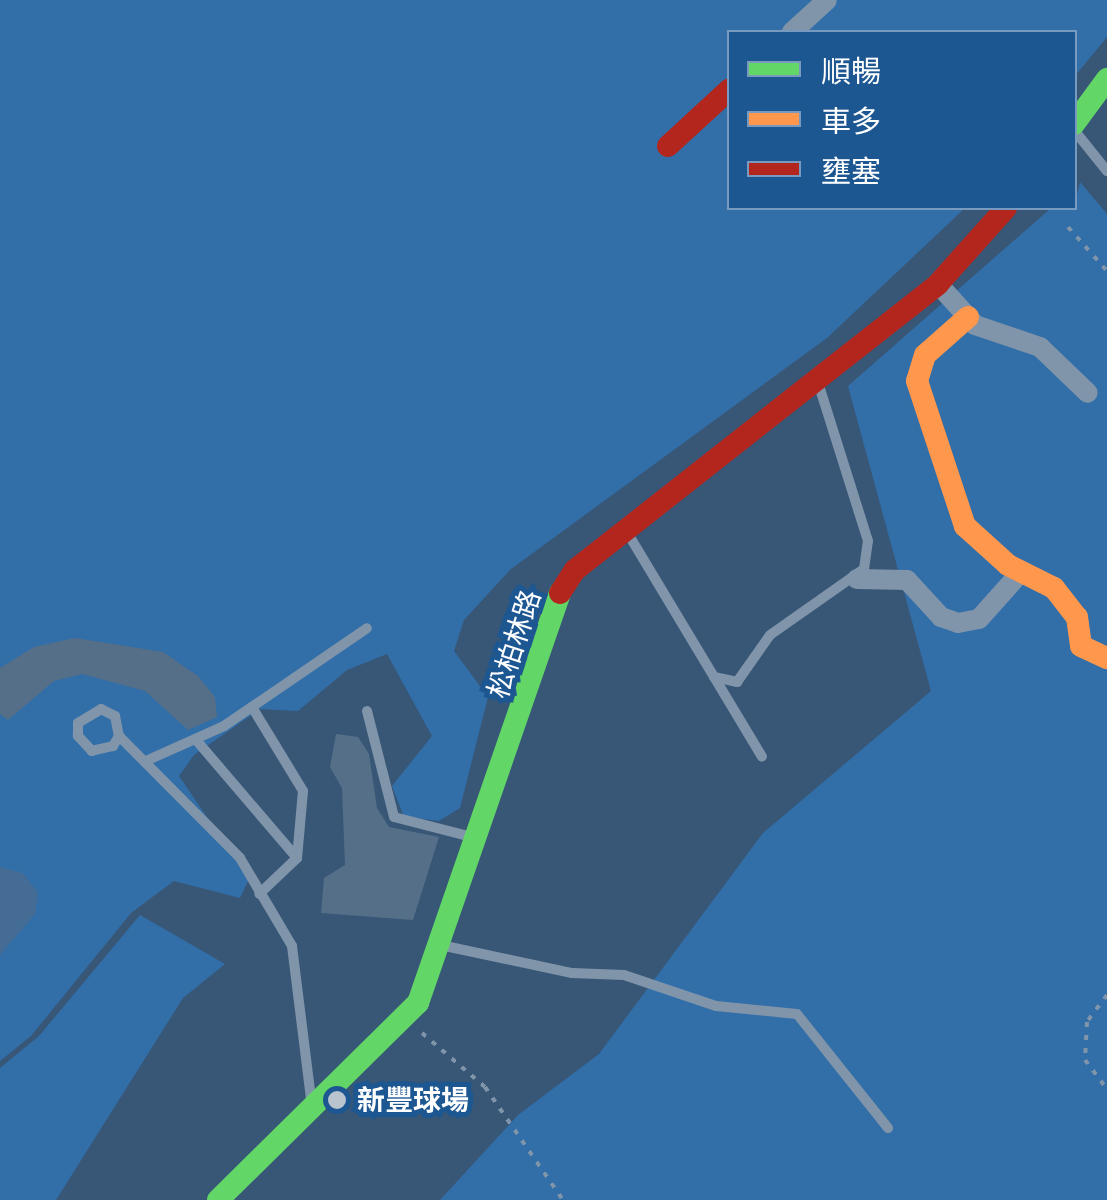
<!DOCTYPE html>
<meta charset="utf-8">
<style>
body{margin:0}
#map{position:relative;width:1107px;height:1200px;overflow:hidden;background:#385777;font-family:Quicksand,"Noto Sans TC",sans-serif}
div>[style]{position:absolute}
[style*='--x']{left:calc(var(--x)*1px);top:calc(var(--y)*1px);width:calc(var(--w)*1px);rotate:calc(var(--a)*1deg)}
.green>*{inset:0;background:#326ea8}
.water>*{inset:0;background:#456c95}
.building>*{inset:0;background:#566f88}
.path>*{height:4px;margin-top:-2px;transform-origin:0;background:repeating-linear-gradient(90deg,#8095aa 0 5px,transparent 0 13px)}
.lane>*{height:10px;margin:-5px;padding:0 5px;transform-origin:5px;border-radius:5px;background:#8095aa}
.street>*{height:20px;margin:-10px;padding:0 10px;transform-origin:10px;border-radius:10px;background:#8095aa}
.fast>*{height:22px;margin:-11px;padding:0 11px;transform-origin:11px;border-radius:11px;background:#63d668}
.slow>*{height:22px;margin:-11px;padding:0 11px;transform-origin:11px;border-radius:11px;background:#ff974d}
.jam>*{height:22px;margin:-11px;padding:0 11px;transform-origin:11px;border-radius:11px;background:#b3261e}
.dots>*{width:28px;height:28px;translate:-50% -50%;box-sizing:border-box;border:5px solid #1d5792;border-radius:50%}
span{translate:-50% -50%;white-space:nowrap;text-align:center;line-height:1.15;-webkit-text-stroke:10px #1d5792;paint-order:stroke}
.street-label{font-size:28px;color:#fff}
.poi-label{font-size:28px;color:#fff;font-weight:700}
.left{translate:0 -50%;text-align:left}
.legend{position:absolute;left:727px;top:30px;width:350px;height:180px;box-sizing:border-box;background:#1d5792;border:2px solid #779abe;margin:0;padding:12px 18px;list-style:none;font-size:30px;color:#fff}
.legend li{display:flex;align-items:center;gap:20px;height:50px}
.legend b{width:50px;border:2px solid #779abe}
</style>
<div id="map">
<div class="green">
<div style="clip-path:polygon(0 0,1107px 0,1107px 37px,1075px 76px,1074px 32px,730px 32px,730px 208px,965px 208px,827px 338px,511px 569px,464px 620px,454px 651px,488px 697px,460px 808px,439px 821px,404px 817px,392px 786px,432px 736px,387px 654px,347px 670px,298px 711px,260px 709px,194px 755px,179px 776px,249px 879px,240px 898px,174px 881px,131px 913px,31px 1036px,0 1061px)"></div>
<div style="clip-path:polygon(1080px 182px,1107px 214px,1107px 1200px,440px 1200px,518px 1115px,599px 1054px,763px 833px,931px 691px,848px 386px,1051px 208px,1074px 208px)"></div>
<div style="clip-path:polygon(140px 915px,225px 964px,183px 998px,56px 1200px,0 1200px,0 1068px,39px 1036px)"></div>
</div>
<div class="water">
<div style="clip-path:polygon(0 867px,23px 873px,38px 893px,35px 914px,0 955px)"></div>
</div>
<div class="building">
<div style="clip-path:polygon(75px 638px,163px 652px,198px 676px,215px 697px,217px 717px,188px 730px,145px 691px,82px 674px,54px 681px,8px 720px,0 714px,0 668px,34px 647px)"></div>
<div style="clip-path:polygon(336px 734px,358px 737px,369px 754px,377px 808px,389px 827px,439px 837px,413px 920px,321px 913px,324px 878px,345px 865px,342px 788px,330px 767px)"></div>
</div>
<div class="path">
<div style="--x:1068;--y:227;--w:59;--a:48.4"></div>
<div style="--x:1107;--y:995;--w:34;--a:127"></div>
<div style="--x:1087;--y:1022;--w:38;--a:93"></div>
<div style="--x:1085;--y:1060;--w:36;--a:53"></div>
<div style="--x:422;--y:1033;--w:83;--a:40.6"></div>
<div style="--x:485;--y:1087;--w:137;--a:55.4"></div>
</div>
<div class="lane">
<div style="--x:1074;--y:130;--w:53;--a:51.2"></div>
<div style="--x:627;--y:532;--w:262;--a:59"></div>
<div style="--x:714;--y:677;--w:24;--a:12"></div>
<div style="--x:737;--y:682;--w:57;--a:-54.9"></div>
<div style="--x:770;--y:635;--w:115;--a:-35.1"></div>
<div style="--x:864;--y:569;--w:28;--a:-82"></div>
<div style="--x:868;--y:541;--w:167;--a:-107.5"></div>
<div style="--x:252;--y:707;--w:98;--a:58.7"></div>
<div style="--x:303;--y:791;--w:67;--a:95.1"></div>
<div style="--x:297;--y:858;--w:52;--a:136.5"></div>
<div style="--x:367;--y:711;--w:109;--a:75.7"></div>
<div style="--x:394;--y:817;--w:81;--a:14.4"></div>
<div style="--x:119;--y:736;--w:12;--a:121"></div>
<div style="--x:113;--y:746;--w:22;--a:167"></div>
<div style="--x:92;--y:751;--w:21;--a:-133"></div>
<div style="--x:78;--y:736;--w:13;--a:-90"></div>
<div style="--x:78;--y:723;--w:27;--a:-31"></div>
<div style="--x:101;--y:709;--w:16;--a:27"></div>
<div style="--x:115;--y:716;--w:20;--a:79"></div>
<div style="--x:119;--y:736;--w:172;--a:45.2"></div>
<div style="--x:240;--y:858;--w:102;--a:59.4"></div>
<div style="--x:292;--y:946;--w:153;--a:82.9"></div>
<div style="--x:197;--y:741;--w:154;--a:49.5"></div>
<div style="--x:148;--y:760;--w:83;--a:-24.1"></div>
<div style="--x:224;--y:726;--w:173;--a:-34.4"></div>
<div style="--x:445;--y:946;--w:130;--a:12"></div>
<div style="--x:572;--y:973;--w:52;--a:2.2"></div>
<div style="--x:624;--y:975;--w:97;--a:18.6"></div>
<div style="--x:716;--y:1006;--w:81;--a:5.6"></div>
<div style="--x:797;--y:1014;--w:146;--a:51.4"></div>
</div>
<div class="street">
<div style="--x:792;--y:32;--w:47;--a:-42.4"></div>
<div style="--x:938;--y:284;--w:55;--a:47.9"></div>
<div style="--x:975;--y:325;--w:69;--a:18.7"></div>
<div style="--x:1040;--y:347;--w:66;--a:43.8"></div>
<div style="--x:857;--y:579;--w:50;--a:1.1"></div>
<div style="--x:907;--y:580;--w:50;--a:47.4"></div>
<div style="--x:941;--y:617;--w:18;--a:19"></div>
<div style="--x:958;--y:623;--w:21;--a:-11"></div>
<div style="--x:979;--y:619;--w:63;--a:-48.2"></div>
</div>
<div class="fast">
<div style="--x:1074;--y:124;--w:56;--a:-53.7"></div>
<div style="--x:218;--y:1200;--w:281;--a:-44.6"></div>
<div style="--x:418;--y:1003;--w:434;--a:-70.9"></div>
</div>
<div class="slow">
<div style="--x:968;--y:317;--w:57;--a:138.5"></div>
<div style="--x:925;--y:355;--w:27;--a:107"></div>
<div style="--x:917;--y:381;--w:153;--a:71.7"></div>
<div style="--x:965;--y:526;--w:58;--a:42.2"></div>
<div style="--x:1008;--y:565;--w:51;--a:26.6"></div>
<div style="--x:1054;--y:588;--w:37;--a:52"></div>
<div style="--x:1077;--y:617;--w:29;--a:82"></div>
<div style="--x:1081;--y:646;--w:29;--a:25"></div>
</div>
<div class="jam">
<div style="--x:668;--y:146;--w:84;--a:-42.6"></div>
<div style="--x:560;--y:593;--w:27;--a:-57"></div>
<div style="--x:575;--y:570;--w:462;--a:-38.2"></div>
<div style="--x:938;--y:284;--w:102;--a:-48.2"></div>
</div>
<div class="dots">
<div style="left:337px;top:1100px;background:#b9c4cf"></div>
</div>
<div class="street-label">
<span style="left:514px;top:644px;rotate:-72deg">松柏林路</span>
</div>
<div class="poi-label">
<span class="left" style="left:357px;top:1100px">新豐球場</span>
</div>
<ul class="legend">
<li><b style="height:12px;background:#63d668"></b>順暢</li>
<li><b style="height:12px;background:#ff974d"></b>車多</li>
<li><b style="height:12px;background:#b3261e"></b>壅塞</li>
</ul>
</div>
